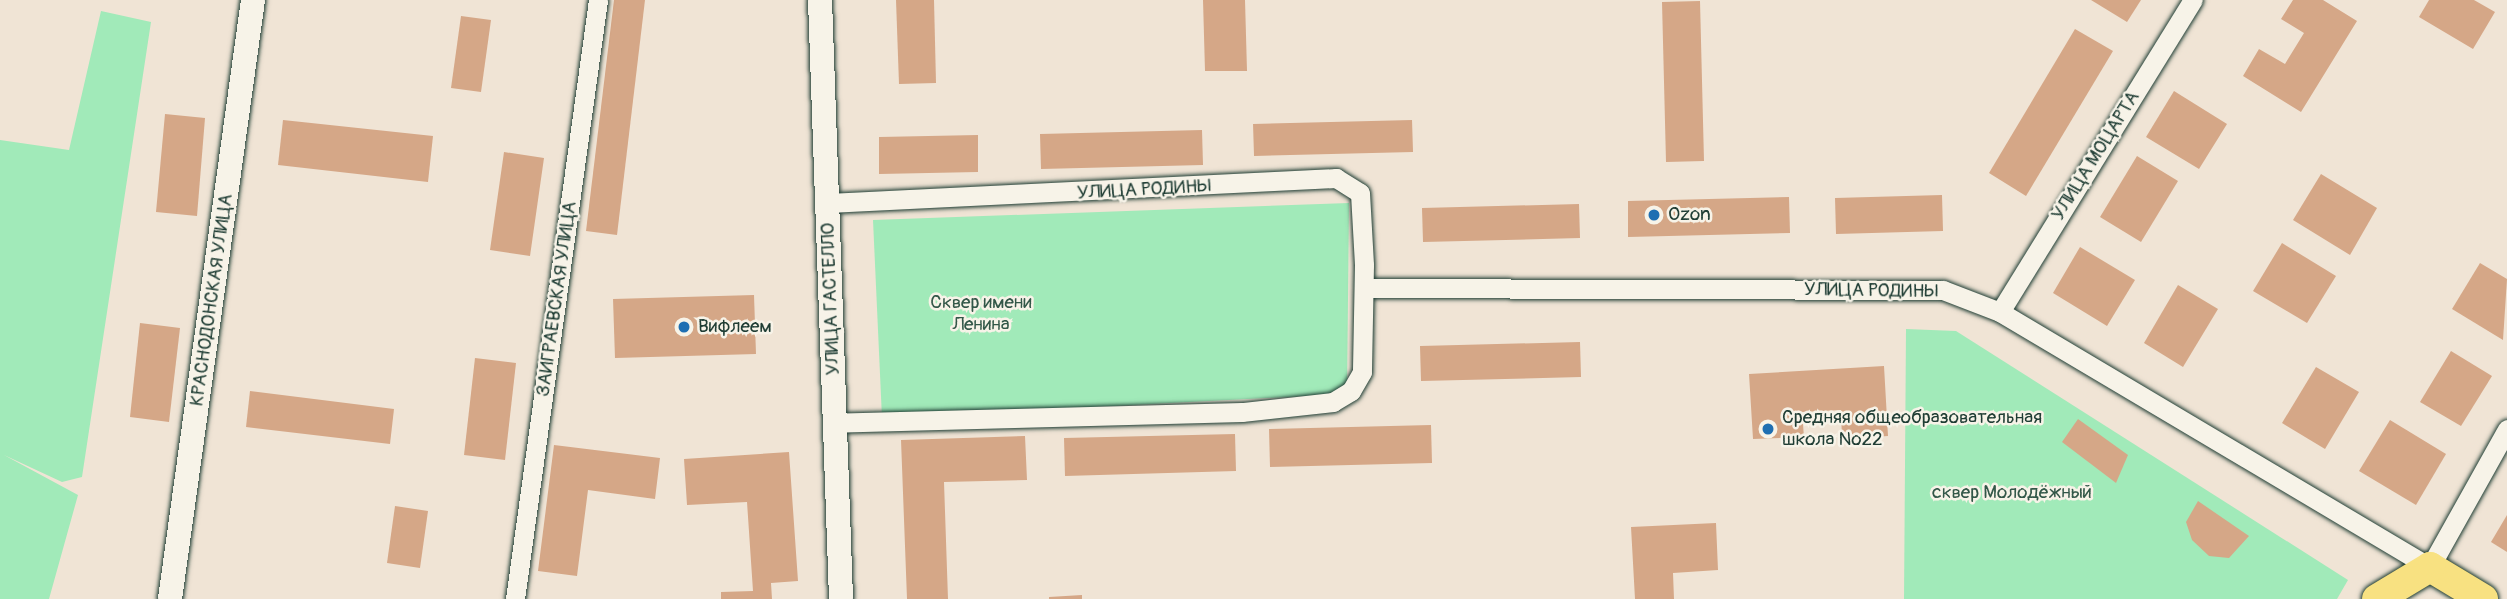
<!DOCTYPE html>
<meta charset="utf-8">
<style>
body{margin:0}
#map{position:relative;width:2507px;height:599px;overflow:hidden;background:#f0e4d5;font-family:Pangolin,sans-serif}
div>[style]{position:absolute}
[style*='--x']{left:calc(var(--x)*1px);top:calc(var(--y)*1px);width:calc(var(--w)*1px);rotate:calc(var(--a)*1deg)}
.green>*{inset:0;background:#a1eab9}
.building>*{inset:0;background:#d5a787}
.roads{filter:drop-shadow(0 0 2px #1f3d34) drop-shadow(0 0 2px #1f3d34)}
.minor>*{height:19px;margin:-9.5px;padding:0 9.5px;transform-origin:9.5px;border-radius:9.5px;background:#f7f3e8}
.tertiary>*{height:24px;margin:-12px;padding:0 12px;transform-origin:12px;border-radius:12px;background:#f7f3e8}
.primary>*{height:30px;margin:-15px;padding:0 15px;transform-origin:15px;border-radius:15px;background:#f8e181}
.dots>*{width:19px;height:19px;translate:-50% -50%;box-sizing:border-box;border:4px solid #f7f3e8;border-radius:50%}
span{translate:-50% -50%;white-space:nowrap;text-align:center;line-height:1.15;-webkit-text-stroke:5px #f7f3e8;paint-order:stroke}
.street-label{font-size:19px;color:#1f3d34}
.poi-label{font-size:19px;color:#1f3d34}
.left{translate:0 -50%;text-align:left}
.park-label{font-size:19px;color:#325748}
</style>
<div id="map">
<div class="green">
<div style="clip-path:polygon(101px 11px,151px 22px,82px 477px,62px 482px,4px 455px,78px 495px,49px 599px,0 599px,0 140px,69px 150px)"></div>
<div style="clip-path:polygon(1349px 203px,1347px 394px,882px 418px,873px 220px)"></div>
<div style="clip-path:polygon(1906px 329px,1956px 331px,2348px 580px,2337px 599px,1904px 599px)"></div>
</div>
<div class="building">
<div style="clip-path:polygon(614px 0,645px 0,617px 235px,586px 231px)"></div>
<div style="clip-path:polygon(896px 0,934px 0,936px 83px,899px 84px)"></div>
<div style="clip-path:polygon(1203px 0,1245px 0,1247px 71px,1205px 71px)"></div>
<div style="clip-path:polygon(2091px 0,2141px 0,2127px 22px)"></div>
<div style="clip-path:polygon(2293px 0,2323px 0,2357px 21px,2301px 112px,2243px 76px,2259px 49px,2285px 64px,2304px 33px,2281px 19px)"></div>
<div style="clip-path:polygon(2429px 0,2474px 0,2495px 12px,2473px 49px,2419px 17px)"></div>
<div style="clip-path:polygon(1700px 1px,1704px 161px,1666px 162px,1662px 2px)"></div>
<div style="clip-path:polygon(461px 16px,491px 20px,481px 92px,451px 88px)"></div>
<div style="clip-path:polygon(2075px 29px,2113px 51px,2026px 196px,1989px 173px)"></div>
<div style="clip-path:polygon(2174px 91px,2227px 124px,2199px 169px,2146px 137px)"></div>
<div style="clip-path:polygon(165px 114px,205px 118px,197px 216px,156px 212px)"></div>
<div style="clip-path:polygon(283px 120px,433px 136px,428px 182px,278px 165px)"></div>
<div style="clip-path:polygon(1412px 120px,1413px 152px,1254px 156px,1253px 124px)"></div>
<div style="clip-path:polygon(1202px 130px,1203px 165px,1041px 169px,1040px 134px)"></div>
<div style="clip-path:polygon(978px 135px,978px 172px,879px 174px,879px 137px)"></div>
<div style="clip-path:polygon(504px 152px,544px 158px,530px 256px,490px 250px)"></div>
<div style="clip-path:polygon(2137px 156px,2178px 181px,2141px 242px,2100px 217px)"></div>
<div style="clip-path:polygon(2321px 174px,2377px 208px,2350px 255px,2293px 220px)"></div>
<div style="clip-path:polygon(1942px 195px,1943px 231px,1836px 234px,1835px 198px)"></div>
<div style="clip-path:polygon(1789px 197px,1790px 233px,1628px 237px,1628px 201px)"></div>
<div style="clip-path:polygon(1579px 204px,1580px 238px,1423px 242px,1422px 208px)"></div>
<div style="clip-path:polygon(2282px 243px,2336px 276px,2307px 323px,2253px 291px)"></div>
<div style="clip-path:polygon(2080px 247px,2135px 280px,2107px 326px,2053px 293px)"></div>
<div style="clip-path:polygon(2480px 263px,2507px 279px,2503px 340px,2452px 309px)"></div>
<div style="clip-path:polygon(2178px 285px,2218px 309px,2183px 367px,2144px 343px)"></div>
<div style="clip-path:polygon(754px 295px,756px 354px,615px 358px,613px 299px)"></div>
<div style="clip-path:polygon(140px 323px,180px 328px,169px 422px,130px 417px)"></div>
<div style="clip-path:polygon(1580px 342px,1581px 377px,1421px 381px,1420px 346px)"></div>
<div style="clip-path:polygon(2451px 351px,2492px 376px,2461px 426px,2420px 402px)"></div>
<div style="clip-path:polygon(475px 358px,516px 363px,505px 460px,464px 455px)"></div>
<div style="clip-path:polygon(1884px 366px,1888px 436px,1842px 439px,1841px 410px,1802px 412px,1804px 437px,1753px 439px,1749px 374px)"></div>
<div style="clip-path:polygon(2316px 367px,2359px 392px,2325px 449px,2282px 423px)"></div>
<div style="clip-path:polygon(250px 391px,394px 409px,390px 444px,246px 427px)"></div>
<div style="clip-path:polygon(2078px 419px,2128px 455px,2116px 483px,2062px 442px)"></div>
<div style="clip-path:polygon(2390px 420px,2446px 454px,2416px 505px,2359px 471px)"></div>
<div style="clip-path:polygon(1431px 425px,1432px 463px,1270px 467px,1269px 429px)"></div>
<div style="clip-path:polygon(1235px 434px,1236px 471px,1065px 476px,1064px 438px)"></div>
<div style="clip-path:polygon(1025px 436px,1027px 480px,944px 482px,948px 599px,907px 599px,901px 440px)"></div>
<div style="clip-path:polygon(554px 445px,660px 458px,655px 499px,588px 490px,577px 576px,538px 571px)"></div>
<div style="clip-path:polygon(789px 452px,798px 581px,771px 583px,772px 599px,721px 599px,721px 592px,753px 591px,747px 502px,687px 505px,684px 459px)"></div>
<div style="clip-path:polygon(2198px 501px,2249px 536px,2229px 558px,2209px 556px,2192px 540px,2186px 522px)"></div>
<div style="clip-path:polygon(395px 506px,428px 511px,420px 568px,387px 563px)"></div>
<div style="clip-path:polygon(2507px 515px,2507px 552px,2491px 542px)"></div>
<div style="clip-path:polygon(1716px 523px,1718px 570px,1673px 573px,1674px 599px,1635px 599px,1631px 527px)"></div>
<div style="clip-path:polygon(1082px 595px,1082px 599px,1049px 599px,1049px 597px)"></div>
</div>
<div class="roads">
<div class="minor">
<div style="--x:828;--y:203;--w:509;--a:-2.82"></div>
<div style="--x:1336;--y:178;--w:28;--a:32"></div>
<div style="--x:1360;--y:193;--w:72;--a:86.8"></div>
<div style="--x:1364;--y:265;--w:107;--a:91.1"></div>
<div style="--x:1362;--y:372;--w:22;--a:120"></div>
<div style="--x:1351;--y:391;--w:21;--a:149"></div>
<div style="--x:1333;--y:402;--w:92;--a:173.7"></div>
<div style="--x:1242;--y:412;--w:408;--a:178.5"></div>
<div style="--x:1364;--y:288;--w:579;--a:0.2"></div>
<div style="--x:1943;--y:290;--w:61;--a:21.1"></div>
<div style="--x:2000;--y:312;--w:500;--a:30.7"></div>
<div style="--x:2430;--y:567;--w:158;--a:-60.8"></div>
<div style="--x:2000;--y:312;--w:367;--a:-58.3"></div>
<div style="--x:515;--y:599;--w:605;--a:-82.11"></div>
</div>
<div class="tertiary">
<div style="--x:820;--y:0;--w:599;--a:87.99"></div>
<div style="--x:170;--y:599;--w:605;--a:-82.11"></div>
</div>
<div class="primary">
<div style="--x:2430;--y:567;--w:62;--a:31.1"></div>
<div style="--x:2377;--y:599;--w:62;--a:-31.1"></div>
</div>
</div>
<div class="dots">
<div style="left:1654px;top:215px;background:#1f6fb2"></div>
<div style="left:684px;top:327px;background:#1f6fb2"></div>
<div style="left:1768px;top:429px;background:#1f6fb2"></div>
</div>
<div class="street-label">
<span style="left:2096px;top:156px;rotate:-58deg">УЛИЦА МОЦАРТА</span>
<span style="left:1144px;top:190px;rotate:-3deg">УЛИЦА РОДИНЫ</span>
<span style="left:1871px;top:291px;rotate:1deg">УЛИЦА РОДИНЫ</span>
<span style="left:557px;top:299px;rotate:-82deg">ЗАИГРАЕВСКАЯ УЛИЦА</span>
<span style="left:831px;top:299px;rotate:-92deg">УЛИЦА ГАСТЕЛЛО</span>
<span style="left:212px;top:300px;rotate:-82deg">КРАСНОДОНСКАЯ УЛИЦА</span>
</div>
<div class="poi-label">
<span class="left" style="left:1668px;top:215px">Ozon</span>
<span class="left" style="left:698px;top:327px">Вифлеем</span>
<span class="left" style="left:1782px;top:429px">Средняя общеобразовательная<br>школа №22</span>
</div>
<div class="park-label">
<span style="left:981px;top:314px">Сквер имени<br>Ленина</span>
<span style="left:2012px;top:493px">сквер Молодёжный</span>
</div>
</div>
